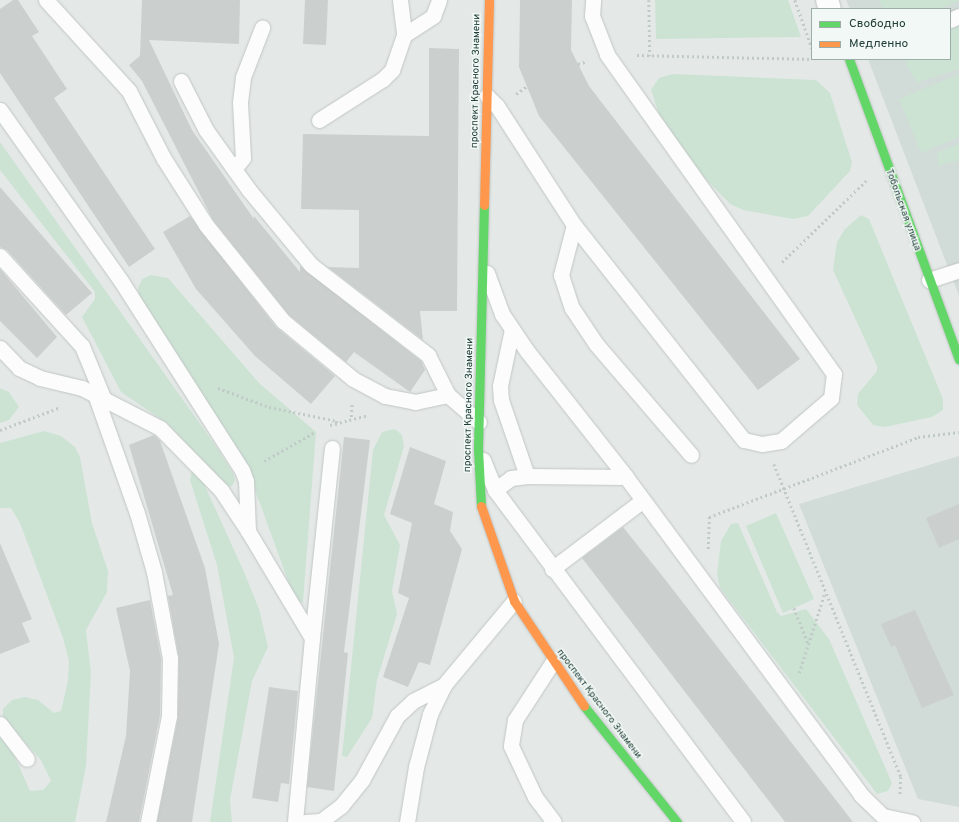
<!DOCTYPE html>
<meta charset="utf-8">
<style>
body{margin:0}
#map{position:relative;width:959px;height:822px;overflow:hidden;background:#e4e9e7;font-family:Overpass,sans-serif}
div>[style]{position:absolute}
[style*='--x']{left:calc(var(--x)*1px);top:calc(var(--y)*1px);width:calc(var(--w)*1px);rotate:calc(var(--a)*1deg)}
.built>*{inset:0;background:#d1dbd7}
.green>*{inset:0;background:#cce3d4}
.building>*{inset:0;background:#cbd0ce}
.path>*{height:2.5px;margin-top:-1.25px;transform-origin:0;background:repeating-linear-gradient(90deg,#c0cac7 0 2px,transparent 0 5px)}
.roads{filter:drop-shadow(0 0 1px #c1c6c4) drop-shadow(0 0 1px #c1c6c4)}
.lane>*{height:15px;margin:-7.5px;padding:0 7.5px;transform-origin:7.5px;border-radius:7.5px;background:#fbfcfb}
.street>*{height:22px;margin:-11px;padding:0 11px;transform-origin:11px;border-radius:11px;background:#fbfcfb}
.fast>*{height:9px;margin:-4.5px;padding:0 4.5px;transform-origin:4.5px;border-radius:4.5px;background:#63d668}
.slow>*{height:9px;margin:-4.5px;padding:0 4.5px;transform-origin:4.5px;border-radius:4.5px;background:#ff974d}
span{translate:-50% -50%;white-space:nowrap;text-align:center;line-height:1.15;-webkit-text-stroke:3px #f1f8f5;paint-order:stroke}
.street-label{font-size:10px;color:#203d37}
.legend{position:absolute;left:811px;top:8px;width:140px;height:52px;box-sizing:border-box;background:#f1f8f5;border:1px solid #9dada9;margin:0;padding:5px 7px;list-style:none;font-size:12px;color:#203d37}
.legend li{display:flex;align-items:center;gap:8px;height:20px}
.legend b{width:20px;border:1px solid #9dada9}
</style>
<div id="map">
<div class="built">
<div style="clip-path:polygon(846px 0,959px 0,959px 296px,868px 59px,950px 59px,950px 9px,850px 9px)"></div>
<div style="clip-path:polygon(959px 456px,959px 807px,918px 799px,799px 504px)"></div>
</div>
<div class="green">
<div style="clip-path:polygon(655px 0,788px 0,801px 37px,656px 39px)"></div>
<div style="clip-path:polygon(879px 0,959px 0,959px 1px,939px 9px,883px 9px)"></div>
<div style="clip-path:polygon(959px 21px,959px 69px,916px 83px,904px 59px,950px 59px,950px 24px)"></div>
<div style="clip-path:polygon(673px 74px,816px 80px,830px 93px,852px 162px,850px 171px,808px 216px,793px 219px,743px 210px,730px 204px,703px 176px,661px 120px,651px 90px,659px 78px)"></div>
<div style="clip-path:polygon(959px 74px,959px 137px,921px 153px,899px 99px)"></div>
<div style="clip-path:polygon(0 142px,215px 445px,233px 473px,235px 480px,232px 486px,226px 486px,168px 424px,121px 392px,82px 317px,95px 299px,95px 292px,0 170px)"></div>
<div style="clip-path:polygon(959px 144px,959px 160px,938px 166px,937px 153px)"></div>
<div style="clip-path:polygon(861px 215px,869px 219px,943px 399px,943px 410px,932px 417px,885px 427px,873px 425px,857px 405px,858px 394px,877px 371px,877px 366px,833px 270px,837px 242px,845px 229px)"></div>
<div style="clip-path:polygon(151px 275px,168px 278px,259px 383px,316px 432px,303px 602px,297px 603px,294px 597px,243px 457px,140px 305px,138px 288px,142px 279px)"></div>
<div style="clip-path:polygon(0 388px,9px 392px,19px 407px,9px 420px,0 423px)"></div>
<div style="clip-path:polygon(395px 429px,402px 435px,404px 446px,384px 515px,400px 545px,392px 591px,397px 614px,377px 680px,372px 718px,347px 757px,342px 756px,373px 450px,382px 432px)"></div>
<div style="clip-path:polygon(44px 431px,61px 436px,75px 447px,80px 457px,92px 523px,108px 571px,107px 592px,86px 630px,91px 673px,86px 766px,75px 822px,0 822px,0 733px,7px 739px,30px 791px,43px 790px,51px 781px,41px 760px,3px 718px,3px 709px,12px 700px,25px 697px,38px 700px,54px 713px,61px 711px,68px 681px,69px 661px,63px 638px,20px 523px,11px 508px,0 508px,0 443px)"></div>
<div style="clip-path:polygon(192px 470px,201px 477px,244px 572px,259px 609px,268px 647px,252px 681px,230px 800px,232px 822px,210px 822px,234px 658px,217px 565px,190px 480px)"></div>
<div style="clip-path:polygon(776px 513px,814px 599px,783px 613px,746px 526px)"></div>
<div style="clip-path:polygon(738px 523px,777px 612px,781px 616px,806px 609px,829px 639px,892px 783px,888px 791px,877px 794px,720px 588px,717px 574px,721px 541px,731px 524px)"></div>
</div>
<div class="building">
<div style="clip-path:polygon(13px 0,18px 0,39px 32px,32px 36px,67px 89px,54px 98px,155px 249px,129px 267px,0 73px,0 9px)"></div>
<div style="clip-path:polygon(142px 0,240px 0,239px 44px,149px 40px,192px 130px,254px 219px,254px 216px,300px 272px,300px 266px,421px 361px,425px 370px,410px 392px,354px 352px,346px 362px,289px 315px,213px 220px,142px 81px,129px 65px,140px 56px)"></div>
<div style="clip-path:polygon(305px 0,328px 0,326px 45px,303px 44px)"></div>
<div style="clip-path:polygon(520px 0,572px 0,571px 50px,589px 86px,800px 359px,758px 390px,539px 116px,519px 67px)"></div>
<div style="clip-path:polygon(429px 48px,459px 49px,457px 311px,420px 311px,423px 340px,328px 267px,359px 268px,359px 210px,301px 209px,303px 134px,429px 136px)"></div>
<div style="clip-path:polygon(0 187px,92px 293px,66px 315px,7px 250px,0 247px)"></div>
<div style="clip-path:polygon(190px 216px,276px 327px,335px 376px,311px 404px,255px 356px,196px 289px,163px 232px)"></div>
<div style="clip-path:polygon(0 269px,57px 337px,37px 358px,0 321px)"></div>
<div style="clip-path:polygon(154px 435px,160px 441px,205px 568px,219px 644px,192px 822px,157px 822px,178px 718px,179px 658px,168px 596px,173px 595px,129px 445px)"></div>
<div style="clip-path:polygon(344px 437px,370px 440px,344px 652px,348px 653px,334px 791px,307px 787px)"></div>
<div style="clip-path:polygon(410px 447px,446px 461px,434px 504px,453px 512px,450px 531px,462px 549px,430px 665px,419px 662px,408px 687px,383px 677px,409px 598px,398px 593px,412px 523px,390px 514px)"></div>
<div style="clip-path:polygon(959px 504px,959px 539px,939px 548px,926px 518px)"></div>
<div style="clip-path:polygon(623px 527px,664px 578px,853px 822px,785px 822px,582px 558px)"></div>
<div style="clip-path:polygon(0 543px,32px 619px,22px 623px,30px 642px,0 654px)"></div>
<div style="clip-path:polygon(150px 600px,161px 659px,160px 715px,139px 822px,106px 822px,126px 736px,130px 671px,116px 608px)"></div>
<div style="clip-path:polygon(915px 610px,954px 695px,922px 708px,895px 645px,891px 647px,881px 624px)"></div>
<div style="clip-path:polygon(269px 687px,298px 691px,289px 784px,281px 783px,278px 802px,252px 798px)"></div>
</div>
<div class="path">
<div style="--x:649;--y:0;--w:56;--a:89"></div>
<div style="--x:795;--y:0;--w:51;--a:70.5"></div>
<div style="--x:637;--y:55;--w:175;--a:1.3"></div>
<div style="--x:578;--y:64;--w:7;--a:-16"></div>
<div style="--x:516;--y:94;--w:14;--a:-36"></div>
<div style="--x:782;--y:262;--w:117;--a:-44"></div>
<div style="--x:218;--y:388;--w:54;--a:20.4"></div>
<div style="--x:269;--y:407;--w:69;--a:11.6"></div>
<div style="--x:337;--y:421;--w:5;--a:101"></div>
<div style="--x:351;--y:417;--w:14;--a:-86"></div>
<div style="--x:330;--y:425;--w:40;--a:-14.4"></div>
<div style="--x:0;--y:430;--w:65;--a:-20.7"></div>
<div style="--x:264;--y:461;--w:59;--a:-29.6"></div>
<div style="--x:774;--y:464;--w:338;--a:67.9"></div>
<div style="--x:901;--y:777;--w:19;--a:93"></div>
<div style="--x:708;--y:549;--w:32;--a:-88"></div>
<div style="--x:709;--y:517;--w:224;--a:-20.9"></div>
<div style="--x:918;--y:437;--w:41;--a:-7"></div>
<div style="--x:794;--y:608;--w:38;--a:68"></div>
<div style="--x:799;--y:673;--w:82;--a:-72.2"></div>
</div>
<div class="roads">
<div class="lane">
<div style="--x:46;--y:0;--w:123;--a:47.6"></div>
<div style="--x:129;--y:91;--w:76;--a:62.8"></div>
<div style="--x:164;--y:159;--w:78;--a:57.5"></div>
<div style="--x:206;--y:225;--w:123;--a:51.3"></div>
<div style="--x:283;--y:321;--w:91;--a:39.6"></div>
<div style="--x:353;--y:379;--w:36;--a:28"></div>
<div style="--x:385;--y:396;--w:31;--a:11"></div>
<div style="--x:415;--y:402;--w:34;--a:-12"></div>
<div style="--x:400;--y:0;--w:35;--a:83"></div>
<div style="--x:404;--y:35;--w:35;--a:-33"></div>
<div style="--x:433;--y:16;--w:17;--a:-69"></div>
<div style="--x:950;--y:20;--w:10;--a:-24"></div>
<div style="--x:181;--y:81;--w:55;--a:63"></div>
<div style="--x:206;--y:130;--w:74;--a:54.4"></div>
<div style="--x:249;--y:190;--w:97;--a:50.4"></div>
<div style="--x:311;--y:265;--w:148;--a:37.6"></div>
<div style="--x:428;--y:355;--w:45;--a:63.4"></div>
<div style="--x:448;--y:395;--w:41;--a:41.1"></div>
<div style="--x:487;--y:96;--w:14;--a:45"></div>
<div style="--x:497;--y:106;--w:142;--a:57.1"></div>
<div style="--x:574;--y:225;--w:274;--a:51.7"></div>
<div style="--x:744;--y:440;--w:18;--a:13"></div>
<div style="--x:762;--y:444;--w:19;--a:-9"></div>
<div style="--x:781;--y:441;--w:66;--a:-40.7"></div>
<div style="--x:831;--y:398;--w:24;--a:-83"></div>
<div style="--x:834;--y:374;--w:392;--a:-125.4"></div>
<div style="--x:607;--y:54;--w:41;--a:-111.5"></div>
<div style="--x:592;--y:16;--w:16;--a:-86"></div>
<div style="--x:0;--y:110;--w:209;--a:54.7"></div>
<div style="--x:121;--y:281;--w:224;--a:57.4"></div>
<div style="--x:242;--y:470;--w:12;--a:70"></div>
<div style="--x:246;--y:481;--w:50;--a:87.7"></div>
<div style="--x:319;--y:120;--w:76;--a:-32.6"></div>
<div style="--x:383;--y:79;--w:13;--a:-45"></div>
<div style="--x:392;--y:70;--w:37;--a:-71"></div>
<div style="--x:234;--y:169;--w:14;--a:-51"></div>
<div style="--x:243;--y:158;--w:56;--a:-93.1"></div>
<div style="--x:240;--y:102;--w:25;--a:-83"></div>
<div style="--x:243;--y:77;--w:53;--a:-68.8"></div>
<div style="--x:574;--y:225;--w:52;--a:104.6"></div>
<div style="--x:561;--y:275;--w:35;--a:72"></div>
<div style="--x:572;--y:308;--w:43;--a:56.3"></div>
<div style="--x:596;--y:344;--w:146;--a:49.4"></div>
<div style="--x:0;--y:256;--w:122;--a:47.7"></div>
<div style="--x:82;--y:346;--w:58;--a:67.8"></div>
<div style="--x:487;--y:273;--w:44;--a:69.9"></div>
<div style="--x:502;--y:314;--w:45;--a:56"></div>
<div style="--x:527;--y:351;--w:160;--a:51.8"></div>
<div style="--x:626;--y:477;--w:395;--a:53.5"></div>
<div style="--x:861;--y:795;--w:30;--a:44"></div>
<div style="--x:883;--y:816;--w:30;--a:12"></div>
<div style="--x:929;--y:280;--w:32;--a:-18"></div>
<div style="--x:512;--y:329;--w:58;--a:101.9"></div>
<div style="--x:500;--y:386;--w:14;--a:86"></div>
<div style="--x:501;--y:400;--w:80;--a:71.1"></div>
<div style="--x:0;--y:348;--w:28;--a:46"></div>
<div style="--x:19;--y:368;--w:23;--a:25"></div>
<div style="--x:40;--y:378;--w:43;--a:13.4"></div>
<div style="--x:82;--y:388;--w:88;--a:27.1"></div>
<div style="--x:160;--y:428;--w:87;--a:45.5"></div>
<div style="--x:221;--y:490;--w:49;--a:56.6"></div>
<div style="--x:248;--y:531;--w:125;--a:59.1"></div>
<div style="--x:312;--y:638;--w:185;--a:95.3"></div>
<div style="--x:95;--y:394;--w:126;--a:70.6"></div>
<div style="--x:137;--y:513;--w:61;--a:73.9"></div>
<div style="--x:154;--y:572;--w:87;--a:79.5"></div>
<div style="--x:170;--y:658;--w:58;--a:91"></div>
<div style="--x:169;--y:716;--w:108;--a:101.2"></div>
<div style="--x:483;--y:460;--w:32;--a:68"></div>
<div style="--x:495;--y:490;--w:414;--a:53.2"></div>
<div style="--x:495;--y:490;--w:20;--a:-37"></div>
<div style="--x:511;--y:478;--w:16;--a:-7"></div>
<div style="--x:527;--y:476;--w:99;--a:0.6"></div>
<div style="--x:552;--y:569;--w:113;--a:-37.1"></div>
<div style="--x:312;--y:638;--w:191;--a:-84"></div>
<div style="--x:552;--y:663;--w:68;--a:123"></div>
<div style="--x:515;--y:720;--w:26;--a:99"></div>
<div style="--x:511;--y:746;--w:56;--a:64.8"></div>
<div style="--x:535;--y:797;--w:31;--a:53"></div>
<div style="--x:0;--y:724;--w:44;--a:52.4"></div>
<div style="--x:305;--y:822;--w:16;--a:-4"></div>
<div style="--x:321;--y:821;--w:25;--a:-37"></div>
<div style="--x:341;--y:806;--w:33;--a:-51"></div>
<div style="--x:362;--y:780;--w:73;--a:-61.3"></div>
<div style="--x:397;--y:716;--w:22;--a:-43"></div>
<div style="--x:413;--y:701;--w:35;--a:-27"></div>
<div style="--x:407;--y:822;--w:56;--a:-80.7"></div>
<div style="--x:416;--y:767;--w:55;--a:-75.2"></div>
<div style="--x:430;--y:714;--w:32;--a:-64"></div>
<div style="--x:444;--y:685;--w:109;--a:-50.2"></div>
</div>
<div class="street">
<div style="--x:827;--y:0;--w:9;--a:72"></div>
</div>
<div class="fast">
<div style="--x:849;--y:59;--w:320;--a:69.9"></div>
<div style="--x:481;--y:506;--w:58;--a:-93"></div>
<div style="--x:478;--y:448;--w:243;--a:-88.6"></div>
<div style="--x:584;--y:706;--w:149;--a:51.3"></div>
</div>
<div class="slow">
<div style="--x:484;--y:205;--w:205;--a:-88.6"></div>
<div style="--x:481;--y:506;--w:101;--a:70.8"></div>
<div style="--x:514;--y:601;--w:126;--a:56.3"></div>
</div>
</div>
<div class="street-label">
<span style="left:476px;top:81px;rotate:-89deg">проспект Красного Знамени</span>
<span style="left:903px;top:210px;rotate:70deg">Тобольская улица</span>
<span style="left:469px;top:405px;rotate:-89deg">проспект Красного Знамени</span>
<span style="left:599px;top:704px;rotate:53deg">проспект Красного Знамени</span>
</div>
<ul class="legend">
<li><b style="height:5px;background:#63d668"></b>Свободно</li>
<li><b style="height:5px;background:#ff974d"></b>Медленно</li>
</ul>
</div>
